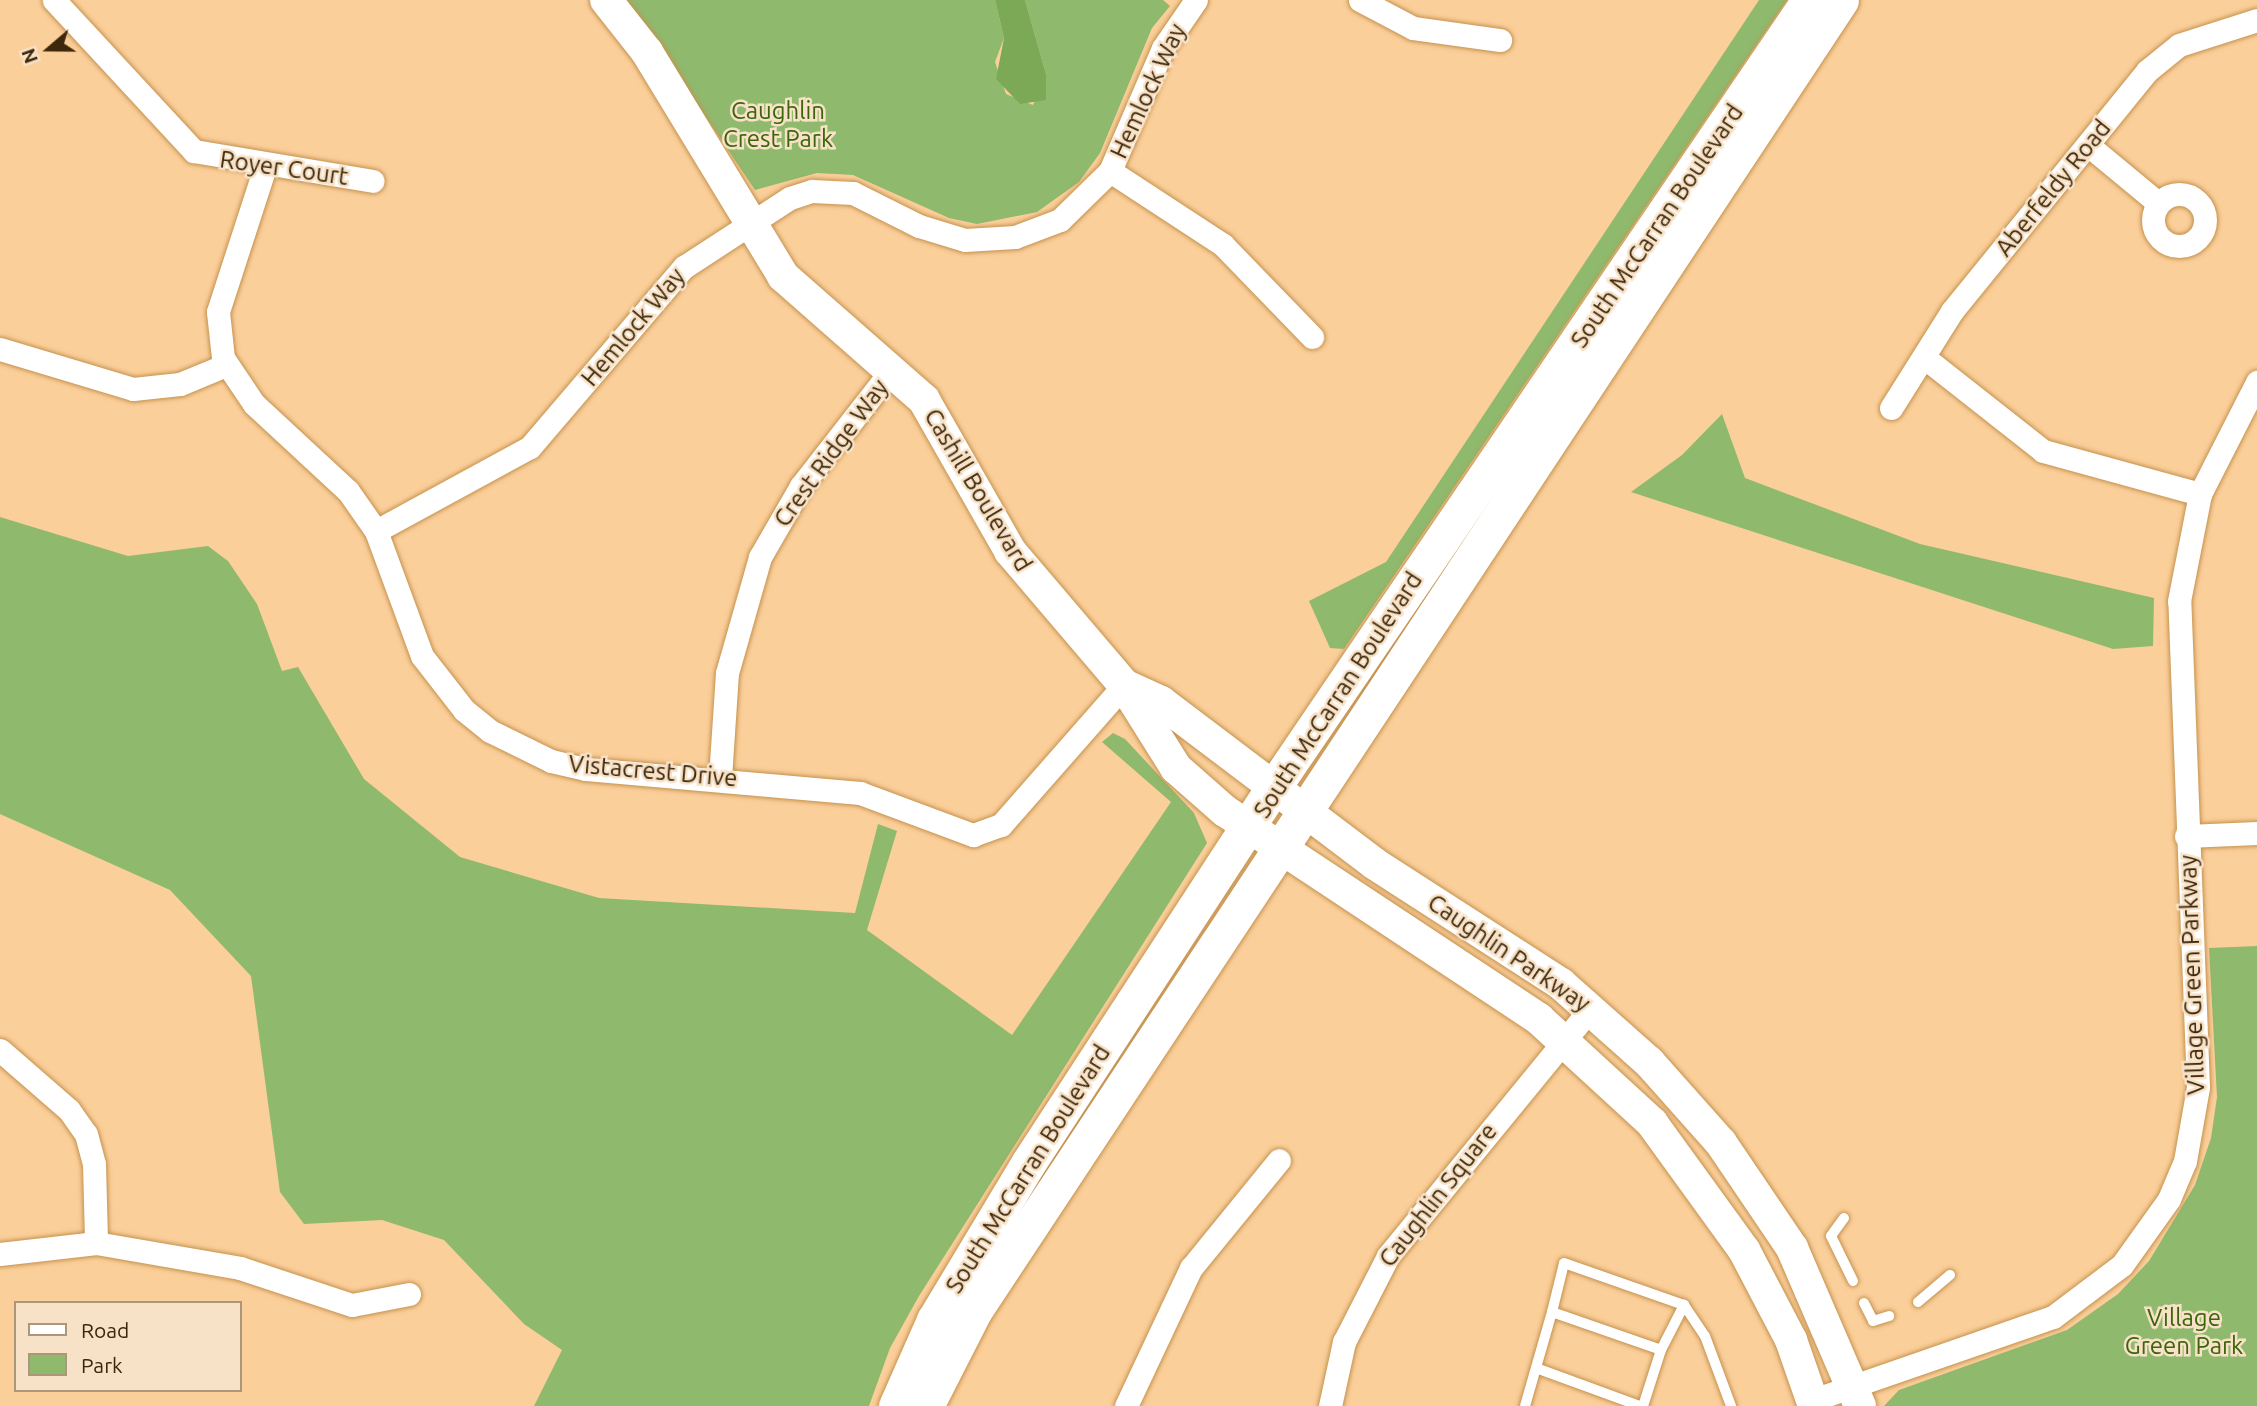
<!DOCTYPE html>
<style>
body{margin:0}
#map{position:relative;width:2257px;height:1406px;overflow:hidden;background:#fbcf9a;font-family:Ubuntu,sans-serif}
div>[style]{position:absolute}
[style*='--x']{left:calc(var(--x)*1px);top:calc(var(--y)*1px);width:calc(var(--w)*1px);rotate:calc(var(--a)*1deg)}
.green>*{inset:0;background:#8fb96d}
.forest>*{inset:0;background:#7ca956}
.roads{filter:drop-shadow(0 0 2px #c5924e) drop-shadow(0 0 2px #c5924e)}
.lane>*{height:10px;margin:-5px;padding:0 5px;transform-origin:5px;border-radius:5px;background:#fff}
.street>*{height:23px;margin:-11.5px;padding:0 11.5px;transform-origin:11.5px;border-radius:11.5px;background:#fff}
.street>.ring{margin:-11.5px;padding:0;box-sizing:content-box;background:none;border:23px solid #fff;border-radius:50%}
.secondary>*{height:32px;margin:-16px;padding:0 16px;transform-origin:16px;border-radius:16px;background:#fff}
.primary>*{height:35px;margin:-17.5px;padding:0 17.5px;transform-origin:17.5px;border-radius:17.5px;background:#fff}
span{translate:-50% -50%;white-space:nowrap;text-align:center;line-height:1.15;-webkit-text-stroke:5px #f7e1c7;paint-order:stroke}
.street-label{font-size:24px;color:#3c270a}
.park-label{font-size:24px;color:#3c650b}
.legend{position:absolute;left:14px;top:1301px;width:228px;height:91px;box-sizing:border-box;background:#f7e1c7;border:2px solid #ac977b;margin:0;padding:9px 12px;list-style:none;font-size:21px;color:#3c270a}
.legend li{display:flex;align-items:center;gap:14px;height:35px}
.legend b{width:35px;border:2px solid #ac977b}
.north{position:absolute;left:14px;top:14px;width:70px;height:70px;-webkit-text-stroke:5px #f7e1c7;paint-order:stroke;rotate:250deg;font-size:19px;font-weight:700;line-height:28px;text-align:center;color:#3c270a}
.north::after{content:'';display:block;margin:auto;width:24px;height:32px;background:#3c270a;clip-path:polygon(50% 0,100% 100%,50% 72%,0 100%)}
</style>
<div id="map">
<div class="green">
<div style="clip-path:polygon(627px 0,995px 0,1004px 38px,995px 62px,1006px 94px,1033px 105px,1046px 74px,1025px 0,1163px 0,1170px 6px,1152px 28px,1100px 153px,1079px 182px,1037px 212px,977px 224px,949px 218px,853px 175px,817px 173px,755px 190px)"></div>
<div style="clip-path:polygon(1759px 0,1787px 0,1344px 649px,1330px 648px,1309px 601px,1386px 562px)"></div>
<div style="clip-path:polygon(1722px 414px,1745px 478px,1920px 544px,2154px 598px,2153px 646px,2113px 649px,1631px 492px,1682px 455px)"></div>
<div style="clip-path:polygon(0 517px,128px 556px,208px 546px,228px 561px,257px 604px,282px 671px,298px 667px,364px 779px,460px 857px,599px 898px,855px 913px,878px 824px,897px 831px,867px 930px,1012px 1035px,1171px 802px,1102px 742px,1113px 733px,1125px 739px,1194px 813px,1207px 843px,919px 1296px,890px 1348px,869px 1406px,534px 1406px,562px 1350px,524px 1324px,444px 1240px,382px 1220px,304px 1224px,280px 1192px,251px 976px,170px 890px,0 814px)"></div>
<div style="clip-path:polygon(2257px 946px,2257px 1406px,1884px 1406px,1899px 1390px,2067px 1330px,2118px 1294px,2149px 1261px,2195px 1185px,2211px 1138px,2217px 1097px,2209px 948px)"></div>
</div>
<div class="forest">
<div style="clip-path:polygon(995px 0,1025px 0,1046px 74px,1046px 100px,1020px 104px,996px 79px,1004px 38px)"></div>
</div>
<div class="roads">
<div class="lane">
<div style="--x:1844;--y:1218;--w:22;--a:126"></div>
<div style="--x:1831;--y:1236;--w:50;--a:63.9"></div>
<div style="--x:1918;--y:1302;--w:42;--a:-40.2"></div>
<div style="--x:1864;--y:1303;--w:20;--a:63"></div>
<div style="--x:1873;--y:1321;--w:17;--a:-17"></div>
<div style="--x:1552;--y:1312;--w:50;--a:-76.2"></div>
<div style="--x:1564;--y:1263;--w:127;--a:19.3"></div>
<div style="--x:1661;--y:1350;--w:51;--a:-62.9"></div>
<div style="--x:1684;--y:1305;--w:37;--a:56"></div>
<div style="--x:1705;--y:1336;--w:75;--a:69.6"></div>
<div style="--x:1536;--y:1368;--w:111;--a:20.1"></div>
<div style="--x:1525;--y:1406;--w:98;--a:-74"></div>
<div style="--x:1552;--y:1312;--w:115;--a:19.2"></div>
<div style="--x:1661;--y:1350;--w:59;--a:107.8"></div>
</div>
<div class="street">
<div style="--x:54;--y:0;--w:206;--a:47.2"></div>
<div style="--x:194;--y:151;--w:181;--a:9.5"></div>
<div style="--x:1360;--y:0;--w:60;--a:27.8"></div>
<div style="--x:1413;--y:28;--w:88;--a:7.9"></div>
<div style="--x:2088;--y:145;--w:91;--a:39.6"></div>
<div style="--x:265;--y:167;--w:152;--a:108"></div>
<div style="--x:218;--y:312;--w:46;--a:83.8"></div>
<div style="--x:223;--y:358;--w:55;--a:56"></div>
<div style="--x:254;--y:404;--w:128;--a:42.8"></div>
<div style="--x:348;--y:491;--w:49;--a:55"></div>
<div style="--x:376;--y:531;--w:133;--a:69.8"></div>
<div style="--x:422;--y:656;--w:68;--a:52.1"></div>
<div style="--x:464;--y:710;--w:33;--a:39"></div>
<div style="--x:490;--y:731;--w:68;--a:26.2"></div>
<div style="--x:551;--y:761;--w:36;--a:13"></div>
<div style="--x:586;--y:769;--w:275;--a:5"></div>
<div style="--x:860;--y:793;--w:121;--a:20.4"></div>
<div style="--x:973;--y:835;--w:30;--a:-20"></div>
<div style="--x:1001;--y:825;--w:186;--a:-48.7"></div>
<div style="--x:1110;--y:171;--w:135;--a:33.2"></div>
<div style="--x:1223;--y:245;--w:128;--a:45.9"></div>
<div class="ring" style="left:2153px;top:194px;width:29px;height:29px"></div>
<div style="--x:0;--y:349;--w:139;--a:16.7"></div>
<div style="--x:133;--y:389;--w:47;--a:-6.1"></div>
<div style="--x:180;--y:384;--w:50;--a:-22.4"></div>
<div style="--x:1925;--y:358;--w:150;--a:38.2"></div>
<div style="--x:2043;--y:451;--w:163;--a:15.3"></div>
<div style="--x:1891;--y:408;--w:115;--a:-57.8"></div>
<div style="--x:1952;--y:311;--w:309;--a:-50.9"></div>
<div style="--x:2147;--y:71;--w:41;--a:-39.1"></div>
<div style="--x:2179;--y:45;--w:82;--a:-17.8"></div>
<div style="--x:376;--y:531;--w:175;--a:-28.6"></div>
<div style="--x:530;--y:447;--w:237;--a:-49.5"></div>
<div style="--x:684;--y:267;--w:126;--a:-33.1"></div>
<div style="--x:790;--y:198;--w:23;--a:-18"></div>
<div style="--x:812;--y:191;--w:41;--a:2.8"></div>
<div style="--x:853;--y:193;--w:74;--a:26.6"></div>
<div style="--x:919;--y:226;--w:48;--a:16.9"></div>
<div style="--x:965;--y:240;--w:50;--a:-3.4"></div>
<div style="--x:1015;--y:237;--w:48;--a:-20.7"></div>
<div style="--x:1060;--y:220;--w:70;--a:-44.4"></div>
<div style="--x:1110;--y:171;--w:134;--a:-66.7"></div>
<div style="--x:1163;--y:48;--w:58;--a:-55.5"></div>
<div style="--x:720;--y:778;--w:105;--a:-86.2"></div>
<div style="--x:727;--y:673;--w:121;--a:-74.1"></div>
<div style="--x:760;--y:557;--w:82;--a:-60"></div>
<div style="--x:801;--y:486;--w:146;--a:-52"></div>
<div style="--x:2186;--y:836;--w:71;--a:-2.4"></div>
<div style="--x:0;--y:1050;--w:91;--a:41"></div>
<div style="--x:69;--y:1110;--w:29;--a:55"></div>
<div style="--x:86;--y:1134;--w:31;--a:75"></div>
<div style="--x:94;--y:1164;--w:79;--a:88.5"></div>
<div style="--x:0;--y:1254;--w:97;--a:-6.5"></div>
<div style="--x:96;--y:1243;--w:146;--a:9.8"></div>
<div style="--x:240;--y:1268;--w:118;--a:18.3"></div>
<div style="--x:352;--y:1305;--w:58;--a:-10.9"></div>
<div style="--x:1813;--y:1400;--w:254;--a:-19.1"></div>
<div style="--x:2053;--y:1317;--w:86;--a:-37"></div>
<div style="--x:2122;--y:1265;--w:81;--a:-54.5"></div>
<div style="--x:2169;--y:1199;--w:41;--a:-67.2"></div>
<div style="--x:2185;--y:1161;--w:75;--a:-80"></div>
<div style="--x:2198;--y:1087;--w:486;--a:-92.2"></div>
<div style="--x:2179;--y:601;--w:109;--a:-78.9"></div>
<div style="--x:2200;--y:494;--w:126;--a:-63"></div>
<div style="--x:1126;--y:1406;--w:153;--a:-64.8"></div>
<div style="--x:1191;--y:1268;--w:139;--a:-50.8"></div>
<div style="--x:1330;--y:1406;--w:66;--a:-77.7"></div>
<div style="--x:1344;--y:1342;--w:97;--a:-62.9"></div>
<div style="--x:1388;--y:1256;--w:320;--a:-50.7"></div>
</div>
<div class="secondary">
<div style="--x:606;--y:0;--w:66;--a:51.7"></div>
<div style="--x:647;--y:52;--w:262;--a:58.7"></div>
<div style="--x:783;--y:276;--w:188;--a:41.3"></div>
<div style="--x:924;--y:400;--w:174;--a:60.3"></div>
<div style="--x:1010;--y:551;--w:176;--a:49.6"></div>
<div style="--x:1124;--y:685;--w:98;--a:57.9"></div>
<div style="--x:1176;--y:768;--w:65;--a:41.3"></div>
<div style="--x:1225;--y:811;--w:377;--a:33.5"></div>
<div style="--x:1539;--y:1019;--w:154;--a:42.6"></div>
<div style="--x:1652;--y:1123;--w:157;--a:54.1"></div>
<div style="--x:1744;--y:1250;--w:102;--a:62.4"></div>
<div style="--x:1791;--y:1340;--w:70;--a:70.8"></div>
<div style="--x:1124;--y:685;--w:41;--a:24.7"></div>
<div style="--x:1161;--y:702;--w:268;--a:37.1"></div>
<div style="--x:1375;--y:864;--w:221;--a:32.8"></div>
<div style="--x:1561;--y:984;--w:118;--a:41.6"></div>
<div style="--x:1649;--y:1062;--w:108;--a:48.4"></div>
<div style="--x:1721;--y:1143;--w:127;--a:55.9"></div>
<div style="--x:1792;--y:1248;--w:172;--a:66.7"></div>
</div>
<div class="primary">
<div style="--x:896;--y:1406;--w:94;--a:-66.2"></div>
<div style="--x:934;--y:1320;--w:184;--a:-59"></div>
<div style="--x:1029;--y:1162;--w:447;--a:-56.9"></div>
<div style="--x:1273;--y:788;--w:953;--a:-55.78"></div>
<div style="--x:926;--y:1406;--w:108;--a:-63"></div>
<div style="--x:975;--y:1310;--w:1570;--a:-56.53"></div>
</div>
</div>
<div class="street-label">
<span style="left:1148px;top:91px;rotate:-65deg">Hemlock Way</span>
<span style="left:284px;top:168px;rotate:8deg">Royer Court</span>
<span style="left:2053px;top:188px;rotate:-51deg">Aberfeldy Road</span>
<span style="left:1657px;top:226px;rotate:-56deg">South McCarran Boulevard</span>
<span style="left:633px;top:327px;rotate:-50deg">Hemlock Way</span>
<span style="left:831px;top:453px;rotate:-54deg">Crest Ridge Way</span>
<span style="left:978px;top:490px;rotate:59deg">Cashill Boulevard</span>
<span style="left:1338px;top:695px;rotate:-57deg">South McCarran Boulevard</span>
<span style="left:653px;top:771px;rotate:5deg">Vistacrest Drive</span>
<span style="left:1509px;top:953px;rotate:34deg">Caughlin Parkway</span>
<span style="left:2192px;top:975px;rotate:-92deg">Village Green Parkway</span>
<span style="left:1028px;top:1169px;rotate:-58deg">South McCarran Boulevard</span>
<span style="left:1438px;top:1195px;rotate:-52deg">Caughlin Square</span>
</div>
<div class="park-label">
<span style="left:778px;top:125px">Caughlin<br>Crest Park</span>
<span style="left:2184px;top:1332px">Village<br>Green Park</span>
</div>
<ul class="legend">
<li><b style="height:9px;background:#fff"></b>Road</li>
<li><b style="height:19px;background:#8fb96d"></b>Park</li>
</ul>
<div class="north">N</div>
</div>
